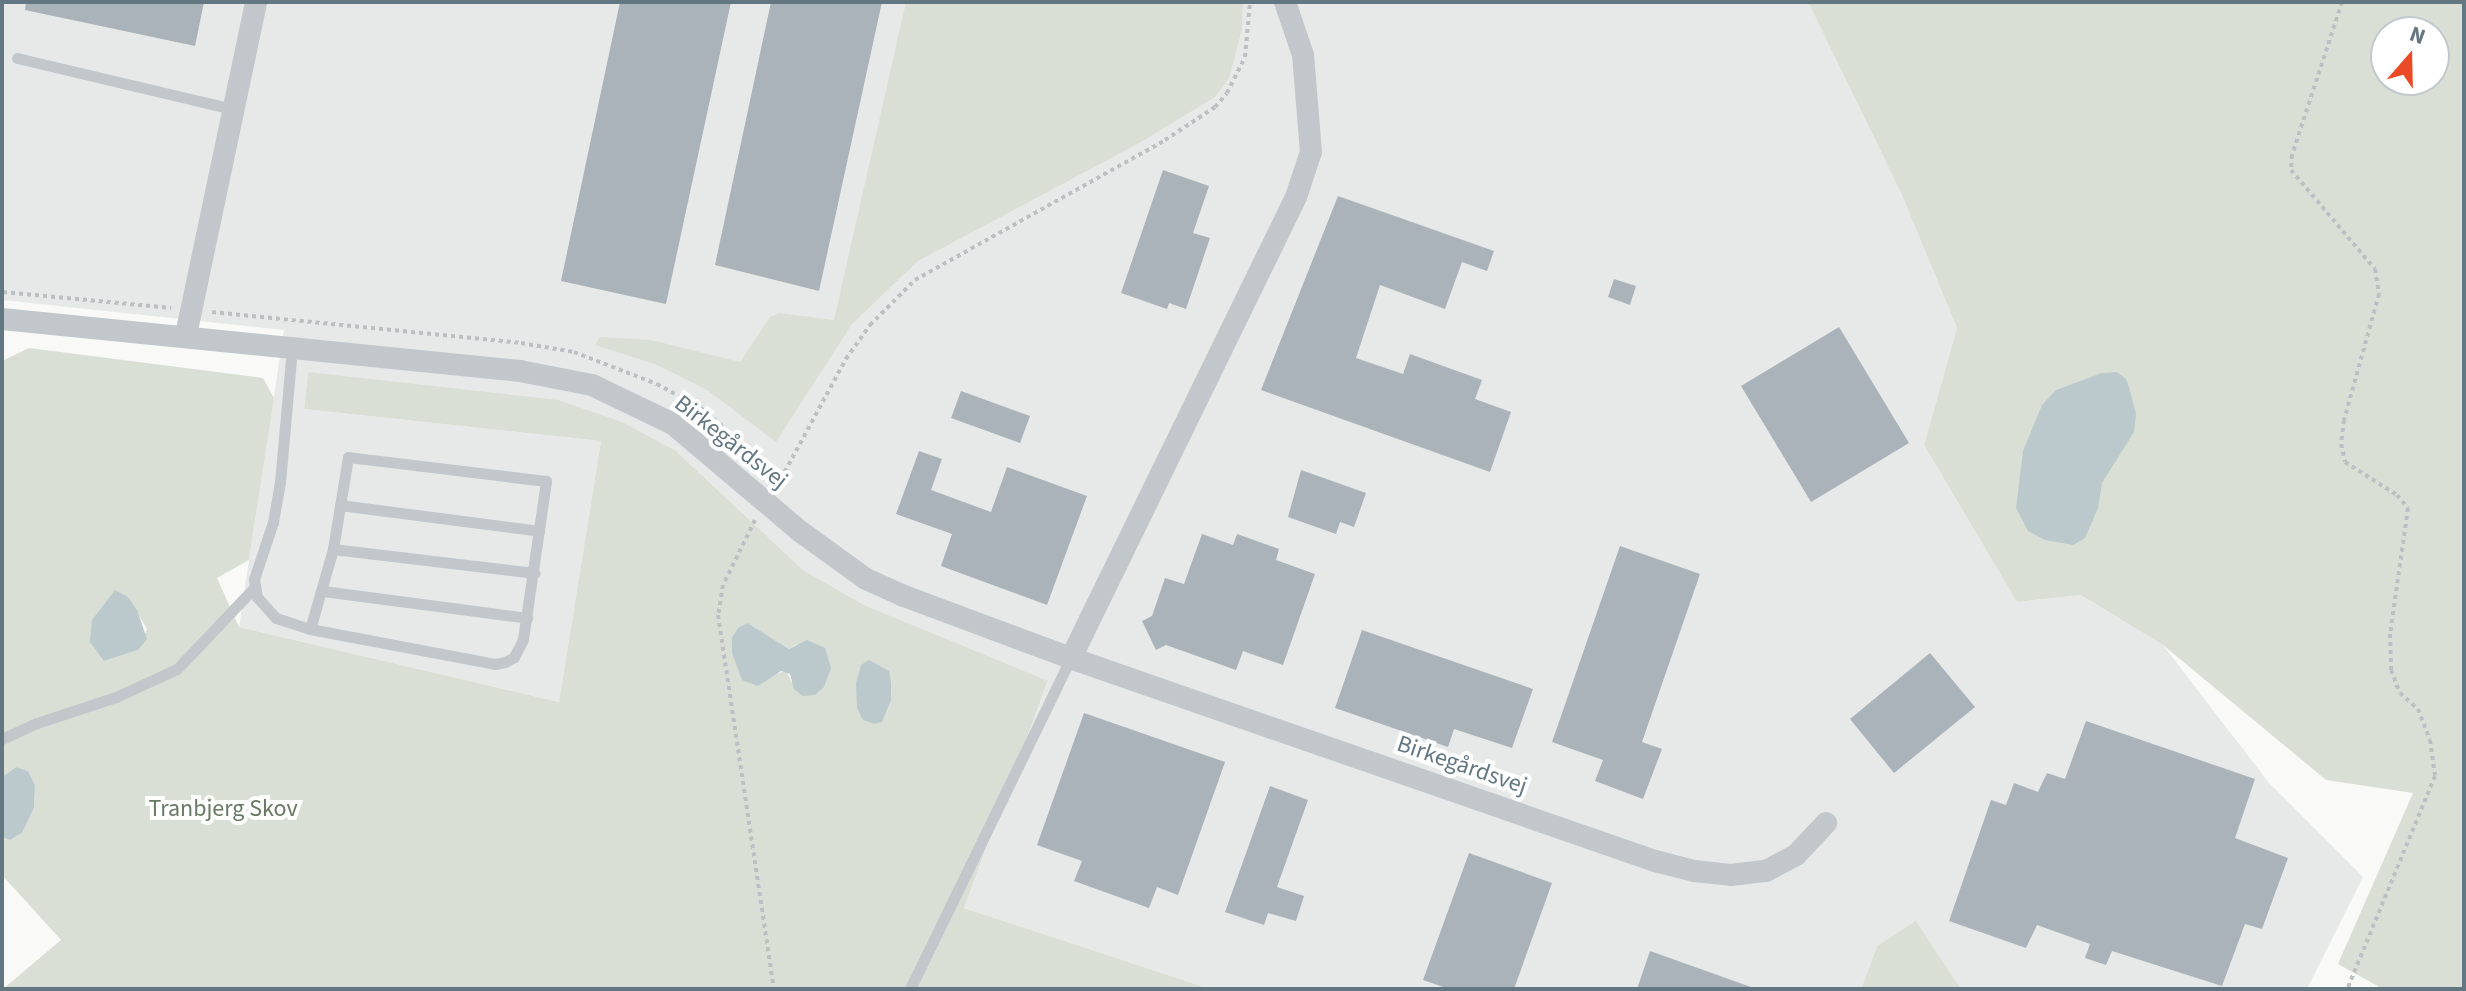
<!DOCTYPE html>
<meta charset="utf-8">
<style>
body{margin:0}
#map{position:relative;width:2466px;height:991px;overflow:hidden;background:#f9f9f7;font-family:"Source Sans 3",sans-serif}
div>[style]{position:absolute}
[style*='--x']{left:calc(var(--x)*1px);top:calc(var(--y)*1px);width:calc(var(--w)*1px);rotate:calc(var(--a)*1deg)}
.built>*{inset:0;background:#e7e9e8}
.green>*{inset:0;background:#dadfd6}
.water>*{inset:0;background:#bbc8cc}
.building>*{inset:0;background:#a9b3b9}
.path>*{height:4px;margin-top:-2px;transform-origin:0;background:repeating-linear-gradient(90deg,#bcc0c2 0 4px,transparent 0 8px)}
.service>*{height:11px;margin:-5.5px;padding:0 5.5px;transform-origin:5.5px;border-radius:5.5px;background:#c2c7cb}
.minor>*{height:22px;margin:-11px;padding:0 11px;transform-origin:11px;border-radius:11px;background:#c2c7cb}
span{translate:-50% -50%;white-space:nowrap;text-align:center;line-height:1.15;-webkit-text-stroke:8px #fff;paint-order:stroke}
.street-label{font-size:24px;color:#637783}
.park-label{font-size:24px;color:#687a63}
.frame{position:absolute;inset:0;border:4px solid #637783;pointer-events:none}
.north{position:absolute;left:2370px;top:16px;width:80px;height:80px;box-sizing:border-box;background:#fff;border:2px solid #c1c9cd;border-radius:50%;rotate:20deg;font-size:22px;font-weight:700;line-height:32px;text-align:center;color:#637783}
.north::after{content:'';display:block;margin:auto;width:28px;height:36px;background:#ea4b26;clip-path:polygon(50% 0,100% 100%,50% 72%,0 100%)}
</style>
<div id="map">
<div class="built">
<div style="clip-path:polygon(2px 2px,1808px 2px,1901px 193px,1957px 328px,1924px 445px,2017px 602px,2081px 595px,2163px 645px,2269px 783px,2363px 877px,2307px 989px,1961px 989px,1916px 922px,1877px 946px,1861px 989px,1210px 989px,964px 908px,1048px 682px,864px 605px,803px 570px,676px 451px,308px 372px,304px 409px,601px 441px,559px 702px,239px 627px,284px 330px,2px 300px)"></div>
</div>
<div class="green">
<div style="clip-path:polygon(906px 2px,1243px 2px,1242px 29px,1229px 78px,1215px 97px,1141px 142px,918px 261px,852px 324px,776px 442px,707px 390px,657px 365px,595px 345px,600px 337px,651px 340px,740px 362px,770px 317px,779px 313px,834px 320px)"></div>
<div style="clip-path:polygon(evenodd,1808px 2px,2464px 2px,2464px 989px,2383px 989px,2338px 964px,2413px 793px,2326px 780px,2163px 645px,2081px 595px,2017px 602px,1924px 445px,1957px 328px,1901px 193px,1808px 2px,2386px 32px,2434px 32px,2434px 80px,2386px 80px,2386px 32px)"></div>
<div style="clip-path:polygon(evenodd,29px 348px,263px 378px,274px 398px,249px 560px,217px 578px,239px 627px,559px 702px,601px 441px,304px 409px,308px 372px,558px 400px,622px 422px,676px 451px,803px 570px,864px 605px,1048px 681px,964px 908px,1210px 989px,3px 989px,61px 940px,2px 875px,2px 837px,10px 840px,22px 833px,34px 808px,35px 785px,28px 771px,16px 767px,2px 777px,2px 361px,29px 348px,128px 597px,147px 629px,138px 650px,104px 661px,128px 597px,29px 348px,748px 623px,789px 649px,797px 644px,792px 682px,786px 671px,772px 675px,748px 623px)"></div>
<div style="clip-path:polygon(1916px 921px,1961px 989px,1861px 989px,1877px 946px)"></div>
</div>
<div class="water">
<div style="clip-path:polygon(2117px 372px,2126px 379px,2129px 387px,2136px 414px,2134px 432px,2102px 483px,2098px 508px,2085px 538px,2073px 545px,2045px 540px,2028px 531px,2016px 508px,2023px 451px,2042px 405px,2056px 390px,2102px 373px)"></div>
<div style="clip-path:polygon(115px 590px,128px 597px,137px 610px,147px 639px,138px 650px,104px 661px,90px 642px,92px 620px)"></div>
<div style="clip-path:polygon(748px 623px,789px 649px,807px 640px,825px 648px,831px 668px,824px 687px,815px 695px,803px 696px,794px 689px,790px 674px,781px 671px,758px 686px,742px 680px,732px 653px,732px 638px,738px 628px)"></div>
<div style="clip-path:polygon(869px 660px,889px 671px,891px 683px,891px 700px,882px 722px,875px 724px,863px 720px,857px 708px,856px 683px,861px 665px)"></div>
<div style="clip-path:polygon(16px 767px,28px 771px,35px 785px,34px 808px,22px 833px,10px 840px,2px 837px,2px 777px)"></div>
</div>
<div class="building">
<div style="clip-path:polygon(26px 2px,204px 2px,195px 46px,25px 10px)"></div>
<div style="clip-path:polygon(620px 2px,731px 2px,666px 304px,561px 281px)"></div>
<div style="clip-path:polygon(771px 2px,882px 2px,819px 291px,715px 265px)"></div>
<div style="clip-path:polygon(1163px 170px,1209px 186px,1193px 233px,1210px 238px,1186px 309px,1169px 303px,1167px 309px,1121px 293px)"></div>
<div style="clip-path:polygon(1338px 196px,1494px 251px,1487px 271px,1462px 262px,1445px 309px,1380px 285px,1356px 358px,1403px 374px,1410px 354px,1482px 380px,1475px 399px,1511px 412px,1490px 472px,1261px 390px)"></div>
<div style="clip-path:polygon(1614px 279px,1636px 286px,1630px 305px,1608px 297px)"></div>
<div style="clip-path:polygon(1839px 327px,1909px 443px,1811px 502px,1741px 386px)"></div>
<div style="clip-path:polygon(961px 391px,1030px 416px,1020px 443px,951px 418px)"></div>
<div style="clip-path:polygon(919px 451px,942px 459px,931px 490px,991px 512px,1007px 467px,1087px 496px,1047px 605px,941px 566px,952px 534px,896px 514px)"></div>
<div style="clip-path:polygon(1301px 470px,1366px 493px,1354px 527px,1340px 522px,1336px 534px,1288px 517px)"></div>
<div style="clip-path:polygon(1202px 534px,1233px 545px,1237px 534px,1279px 549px,1276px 560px,1315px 574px,1283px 665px,1243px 651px,1236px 670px,1166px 645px,1156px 650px,1142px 621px,1152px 616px,1165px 578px,1184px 584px)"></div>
<div style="clip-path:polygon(1620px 546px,1700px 574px,1642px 742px,1662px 749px,1643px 799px,1595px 781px,1603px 760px,1552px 742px)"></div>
<div style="clip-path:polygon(1362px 630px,1533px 689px,1512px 748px,1454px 729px,1448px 747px,1335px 708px)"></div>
<div style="clip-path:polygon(1930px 653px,1975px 707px,1894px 773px,1850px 719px)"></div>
<div style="clip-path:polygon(1084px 713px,1225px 762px,1178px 895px,1157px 887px,1149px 908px,1074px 881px,1082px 861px,1037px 845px)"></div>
<div style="clip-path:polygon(2086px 721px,2255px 779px,2235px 838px,2288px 858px,2262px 929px,2245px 924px,2222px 986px,2112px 951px,2106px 965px,2085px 958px,2090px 944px,2037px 925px,2026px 948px,1949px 921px,1991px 800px,2006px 805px,2014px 783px,2038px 792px,2047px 773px,2065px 779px)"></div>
<div style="clip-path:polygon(1270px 786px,1308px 800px,1277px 887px,1304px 896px,1296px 921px,1268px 913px,1264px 925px,1225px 912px)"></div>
<div style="clip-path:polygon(1469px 853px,1552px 883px,1514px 989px,1449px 989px,1423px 980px)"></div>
<div style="clip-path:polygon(1650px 951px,1751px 987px,1751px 989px,1637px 989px)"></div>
</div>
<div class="path">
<div style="--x:2342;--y:2;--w:161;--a:108.1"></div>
<div style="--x:2292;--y:155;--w:15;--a:94"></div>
<div style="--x:2291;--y:170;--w:130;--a:49.7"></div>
<div style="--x:2375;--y:269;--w:25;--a:81"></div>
<div style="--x:2379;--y:294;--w:131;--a:105.5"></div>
<div style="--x:2344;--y:420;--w:24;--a:97"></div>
<div style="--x:2341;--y:444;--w:18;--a:77"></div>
<div style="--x:2345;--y:462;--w:62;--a:32.4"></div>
<div style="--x:2397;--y:495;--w:17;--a:50"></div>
<div style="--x:2408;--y:508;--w:127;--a:98.1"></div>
<div style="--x:2390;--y:634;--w:36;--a:88"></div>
<div style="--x:2391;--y:670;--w:25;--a:69"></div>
<div style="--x:2400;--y:693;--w:24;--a:42"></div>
<div style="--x:2418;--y:709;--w:33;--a:69"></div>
<div style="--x:2430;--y:740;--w:36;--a:82"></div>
<div style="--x:2435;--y:776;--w:230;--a:112.4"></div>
<div style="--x:3;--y:292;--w:169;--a:5.4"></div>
<div style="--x:212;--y:312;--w:311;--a:5.7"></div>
<div style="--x:521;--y:343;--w:54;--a:9.6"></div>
<div style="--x:574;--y:352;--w:89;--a:21.1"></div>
<div style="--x:657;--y:384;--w:50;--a:28.6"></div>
<div style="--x:701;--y:408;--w:106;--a:40.4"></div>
<div style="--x:777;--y:486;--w:145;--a:-61.5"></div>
<div style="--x:846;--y:359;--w:42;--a:-54.8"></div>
<div style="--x:870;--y:325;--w:64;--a:-45"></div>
<div style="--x:915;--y:280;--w:287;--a:-29.2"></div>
<div style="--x:1165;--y:140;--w:60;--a:-33.4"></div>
<div style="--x:1215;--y:107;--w:18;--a:-49"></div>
<div style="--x:1227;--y:93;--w:40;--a:-63.4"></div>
<div style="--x:1245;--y:57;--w:55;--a:-84.8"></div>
<div style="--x:755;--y:520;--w:72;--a:116.2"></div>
<div style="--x:723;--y:585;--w:30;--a:99"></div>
<div style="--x:718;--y:615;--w:378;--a:81.5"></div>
</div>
<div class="service">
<div style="--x:17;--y:58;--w:221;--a:13.3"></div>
<div style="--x:292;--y:348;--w:135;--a:95.1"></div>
<div style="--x:280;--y:482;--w:41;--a:99.9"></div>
<div style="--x:273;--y:522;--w:60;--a:108.4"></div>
<div style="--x:254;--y:579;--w:18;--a:81"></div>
<div style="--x:257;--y:597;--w:28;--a:48"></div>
<div style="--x:276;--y:618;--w:36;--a:18"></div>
<div style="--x:310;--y:629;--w:188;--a:10.7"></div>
<div style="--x:495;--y:664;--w:10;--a:-11"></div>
<div style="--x:505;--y:662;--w:10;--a:-29"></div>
<div style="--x:514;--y:657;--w:20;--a:-63"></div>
<div style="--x:523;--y:639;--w:160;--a:-81.7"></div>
<div style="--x:546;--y:481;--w:199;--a:-173.1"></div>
<div style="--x:348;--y:457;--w:93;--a:99.3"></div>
<div style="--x:333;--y:549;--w:83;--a:106"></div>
<div style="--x:340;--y:505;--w:201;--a:7.4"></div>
<div style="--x:333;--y:549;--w:203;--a:6.8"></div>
<div style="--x:323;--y:591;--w:206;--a:7.5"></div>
<div style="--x:2;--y:739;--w:38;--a:-25"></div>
<div style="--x:37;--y:723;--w:83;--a:-18.2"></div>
<div style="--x:116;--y:697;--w:67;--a:-24.7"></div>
<div style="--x:177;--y:669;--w:112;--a:-46.5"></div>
<div style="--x:910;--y:989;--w:368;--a:-64.1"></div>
</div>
<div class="minor">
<div style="--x:2;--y:319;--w:521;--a:5.73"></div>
<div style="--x:520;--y:371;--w:73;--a:11"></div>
<div style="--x:592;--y:385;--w:90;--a:25.7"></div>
<div style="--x:673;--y:424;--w:167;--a:40.2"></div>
<div style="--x:801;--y:532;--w:80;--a:35.9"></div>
<div style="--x:866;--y:579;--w:42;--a:24.1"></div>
<div style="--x:904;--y:596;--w:187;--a:20.4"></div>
<div style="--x:1079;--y:661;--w:610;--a:19.15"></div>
<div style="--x:1655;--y:861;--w:40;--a:14.4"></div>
<div style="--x:1694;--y:871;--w:37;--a:6"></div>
<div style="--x:1731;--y:875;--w:35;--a:-7"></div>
<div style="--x:1766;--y:871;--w:34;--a:-28"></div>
<div style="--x:1796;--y:855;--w:44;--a:-46.8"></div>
<div style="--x:186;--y:335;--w:340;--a:-78.1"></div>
<div style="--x:1071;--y:658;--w:513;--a:-63.98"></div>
<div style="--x:1296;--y:197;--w:47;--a:-71.6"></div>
<div style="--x:1311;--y:152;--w:97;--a:-94.7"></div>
<div style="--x:1303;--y:55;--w:56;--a:-108.8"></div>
</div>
<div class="street-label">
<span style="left:731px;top:442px;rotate:38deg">Birkegårdsvej</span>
<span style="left:1462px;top:765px;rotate:19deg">Birkegårdsvej</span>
</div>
<div class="park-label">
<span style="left:223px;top:809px">Tranbjerg Skov</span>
</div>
<div class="frame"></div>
<div class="north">N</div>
</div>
